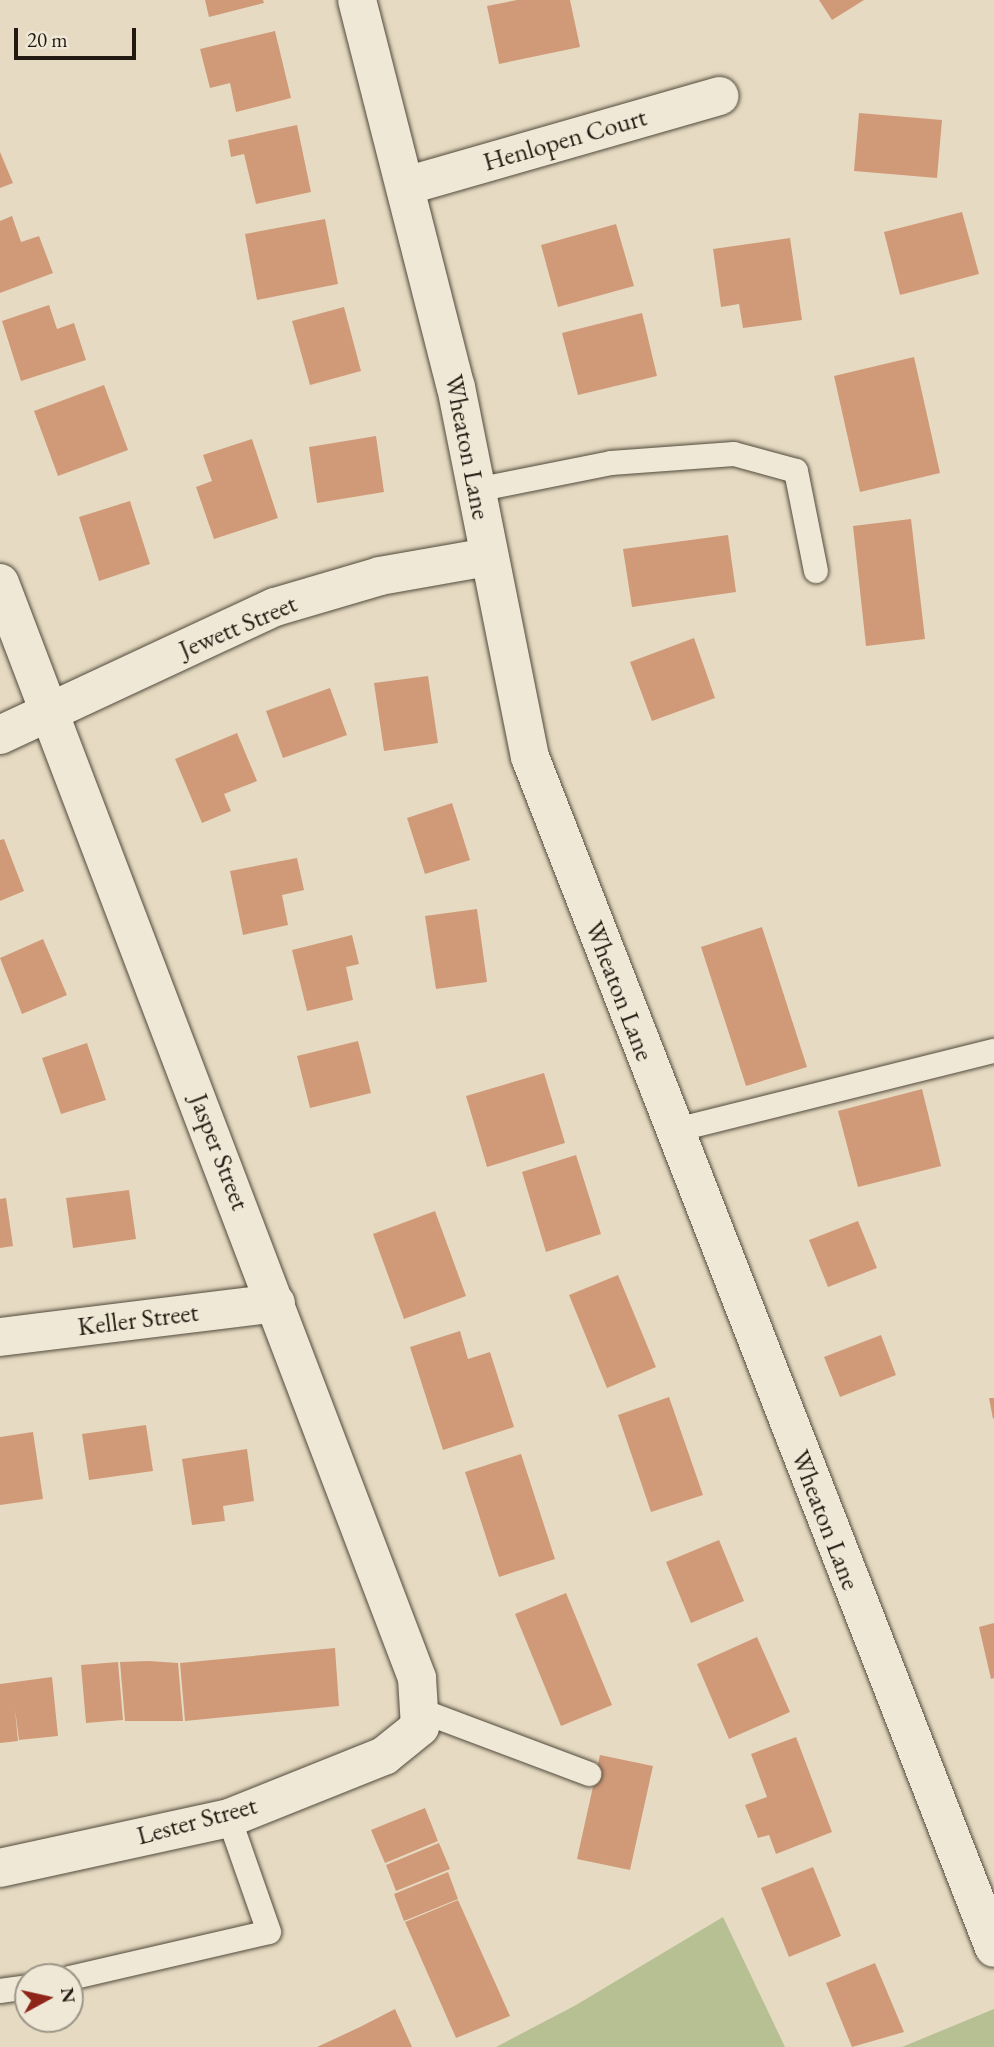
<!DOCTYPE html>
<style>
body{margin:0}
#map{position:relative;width:994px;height:2047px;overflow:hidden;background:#e6dbc2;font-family:"EB Garamond",serif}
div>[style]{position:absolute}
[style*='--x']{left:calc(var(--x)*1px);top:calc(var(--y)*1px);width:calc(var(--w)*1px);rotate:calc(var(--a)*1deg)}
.green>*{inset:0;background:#b6c093}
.building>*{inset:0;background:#d09a79}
.roads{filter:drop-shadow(0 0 2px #534a3c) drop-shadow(0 0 2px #534a3c)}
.service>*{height:24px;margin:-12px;padding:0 12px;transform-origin:12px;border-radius:12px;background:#efe8d7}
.minor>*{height:38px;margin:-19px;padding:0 19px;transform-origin:19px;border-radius:19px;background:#efe8d7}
span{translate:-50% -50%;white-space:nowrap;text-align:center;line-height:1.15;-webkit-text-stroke:5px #efe8d7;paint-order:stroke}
.street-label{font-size:26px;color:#221910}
.north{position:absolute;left:14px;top:1963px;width:70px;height:70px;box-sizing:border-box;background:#efe8d7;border:2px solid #9d9587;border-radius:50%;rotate:82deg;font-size:19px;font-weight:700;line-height:28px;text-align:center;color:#221910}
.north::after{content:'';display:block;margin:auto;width:24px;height:32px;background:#8f2418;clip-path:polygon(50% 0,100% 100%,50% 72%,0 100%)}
.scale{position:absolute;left:14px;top:28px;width:122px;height:32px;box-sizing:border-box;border:4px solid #221910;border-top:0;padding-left:9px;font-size:21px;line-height:24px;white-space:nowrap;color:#221910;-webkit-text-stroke:5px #efe8d7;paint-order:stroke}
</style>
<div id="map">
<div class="green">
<div style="clip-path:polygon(723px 1917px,785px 2047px,496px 2047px,576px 2005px)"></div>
<div style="clip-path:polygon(994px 2009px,994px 2047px,902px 2047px)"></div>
</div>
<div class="building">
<div style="clip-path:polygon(205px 0,263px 0,264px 3px,209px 17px)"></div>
<div style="clip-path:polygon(517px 0,570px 0,580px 47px,499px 64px,487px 6px)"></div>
<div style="clip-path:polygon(819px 0,864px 0,832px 20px)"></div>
<div style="clip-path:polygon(275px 31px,291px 98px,236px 112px,230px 83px,210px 88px,200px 49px)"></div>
<div style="clip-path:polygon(859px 113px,942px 120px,937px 178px,854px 171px)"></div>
<div style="clip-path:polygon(297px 125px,311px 192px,256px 204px,244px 154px,231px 157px,228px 140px)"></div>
<div style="clip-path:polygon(0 152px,13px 183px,0 188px)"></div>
<div style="clip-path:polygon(962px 212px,979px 274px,900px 295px,884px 232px)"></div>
<div style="clip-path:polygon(12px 216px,21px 242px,39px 236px,53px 273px,0 293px,0 221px)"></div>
<div style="clip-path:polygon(325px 219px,338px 284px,257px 300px,245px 234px)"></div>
<div style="clip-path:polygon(616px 224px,634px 286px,558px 307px,541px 245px)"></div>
<div style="clip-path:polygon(790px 238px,802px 320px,743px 328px,739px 304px,721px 307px,713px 249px)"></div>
<div style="clip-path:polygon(49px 305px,57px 329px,74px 323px,86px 360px,21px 381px,2px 321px)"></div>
<div style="clip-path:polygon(344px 307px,361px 371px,310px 385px,292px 321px)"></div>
<div style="clip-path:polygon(642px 313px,657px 376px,578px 395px,562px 333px)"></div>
<div style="clip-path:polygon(914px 357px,940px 473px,860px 492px,834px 376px)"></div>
<div style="clip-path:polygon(104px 385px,128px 450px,58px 476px,34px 411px)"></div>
<div style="clip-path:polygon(376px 436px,384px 492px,317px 503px,309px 447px)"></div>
<div style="clip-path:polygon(252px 439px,278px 518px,214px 539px,196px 487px,212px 481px,203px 455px)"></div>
<div style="clip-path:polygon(130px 501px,150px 564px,99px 581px,79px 517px)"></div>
<div style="clip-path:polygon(911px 519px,925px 639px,866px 646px,853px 526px)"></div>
<div style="clip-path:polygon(728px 535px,736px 592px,632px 607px,623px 549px)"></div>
<div style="clip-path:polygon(694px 638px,715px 698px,652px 721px,630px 662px)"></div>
<div style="clip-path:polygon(428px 676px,438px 743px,384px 751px,374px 683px)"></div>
<div style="clip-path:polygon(330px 688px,347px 735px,283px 758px,266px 711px)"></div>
<div style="clip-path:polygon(237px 733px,257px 781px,224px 794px,231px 811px,202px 823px,175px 759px)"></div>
<div style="clip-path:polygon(452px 803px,470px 860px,425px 874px,407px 818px)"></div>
<div style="clip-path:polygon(4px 839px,24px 891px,0 901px,0 840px)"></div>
<div style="clip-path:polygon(297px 858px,304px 890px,282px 895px,288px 925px,243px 935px,230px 871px)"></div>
<div style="clip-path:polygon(477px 909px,487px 982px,436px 989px,425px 916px)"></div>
<div style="clip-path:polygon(762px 927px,807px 1067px,746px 1086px,701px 947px)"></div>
<div style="clip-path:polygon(352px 935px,359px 964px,346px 967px,353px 1000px,307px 1011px,292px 950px)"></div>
<div style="clip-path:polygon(43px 939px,67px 995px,22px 1014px,0 958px)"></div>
<div style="clip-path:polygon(358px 1041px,371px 1093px,310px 1108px,297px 1056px)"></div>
<div style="clip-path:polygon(87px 1043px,106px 1100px,61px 1114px,42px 1058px)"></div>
<div style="clip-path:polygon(544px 1073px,565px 1143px,487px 1167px,466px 1096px)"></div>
<div style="clip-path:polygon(922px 1089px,941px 1166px,858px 1187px,838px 1111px)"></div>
<div style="clip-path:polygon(576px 1155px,601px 1234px,546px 1252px,522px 1172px)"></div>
<div style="clip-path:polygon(129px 1190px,136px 1239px,73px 1248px,66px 1198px)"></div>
<div style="clip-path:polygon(6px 1198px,13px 1246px,0 1248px,0 1199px)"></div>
<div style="clip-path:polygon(435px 1211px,466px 1296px,404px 1319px,373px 1234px)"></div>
<div style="clip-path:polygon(858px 1221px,877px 1268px,828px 1287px,809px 1240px)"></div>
<div style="clip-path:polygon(618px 1275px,656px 1367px,607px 1388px,569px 1295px)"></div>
<div style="clip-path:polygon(460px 1331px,468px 1359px,490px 1352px,514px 1427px,443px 1450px,410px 1347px)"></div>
<div style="clip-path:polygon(881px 1335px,896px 1375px,840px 1397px,824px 1357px)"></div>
<div style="clip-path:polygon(669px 1397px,703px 1495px,651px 1512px,618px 1415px)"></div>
<div style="clip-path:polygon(989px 1398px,994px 1398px,994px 1418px,993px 1419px)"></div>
<div style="clip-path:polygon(146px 1425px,153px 1471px,89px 1480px,82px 1434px)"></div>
<div style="clip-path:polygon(33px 1432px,43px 1499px,0 1505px,0 1437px)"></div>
<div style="clip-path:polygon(247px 1449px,254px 1501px,223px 1506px,225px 1521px,192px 1525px,182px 1459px)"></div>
<div style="clip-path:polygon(521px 1454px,555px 1559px,499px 1577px,465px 1472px)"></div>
<div style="clip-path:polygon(719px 1540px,744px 1601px,691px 1623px,666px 1562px)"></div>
<div style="clip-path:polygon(566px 1593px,612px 1705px,561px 1726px,515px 1614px)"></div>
<div style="clip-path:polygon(994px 1623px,994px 1678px,991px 1679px,979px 1627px)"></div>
<div style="clip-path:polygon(757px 1637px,790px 1712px,729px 1739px,697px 1664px)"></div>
<div style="clip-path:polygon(335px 1648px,339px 1706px,185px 1721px,180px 1663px)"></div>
<div style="clip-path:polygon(148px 1661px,178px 1663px,183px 1721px,125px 1721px,120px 1662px)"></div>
<div style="clip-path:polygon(118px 1662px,123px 1720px,86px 1723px,81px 1665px)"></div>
<div style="clip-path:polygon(52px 1677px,58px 1736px,19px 1740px,15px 1709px,18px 1741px,0 1743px,0 1684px)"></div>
<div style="clip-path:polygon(796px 1737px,832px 1832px,776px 1854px,769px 1835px,758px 1838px,745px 1805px,767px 1797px,751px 1754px)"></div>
<div style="clip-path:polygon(600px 1755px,653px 1766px,630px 1870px,577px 1859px)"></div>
<div style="clip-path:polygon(425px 1808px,438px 1841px,385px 1863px,371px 1830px)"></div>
<div style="clip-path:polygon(439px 1843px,450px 1869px,396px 1891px,386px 1865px)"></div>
<div style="clip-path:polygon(813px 1867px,841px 1936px,789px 1957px,761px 1888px)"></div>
<div style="clip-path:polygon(448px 1872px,458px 1899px,404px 1921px,394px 1894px)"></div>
<div style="clip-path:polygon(458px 1900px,510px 2016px,456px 2038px,405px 1922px)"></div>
<div style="clip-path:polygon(875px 1963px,904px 2032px,852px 2047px,826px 1983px)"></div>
<div style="clip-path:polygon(395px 2009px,412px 2047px,317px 2047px,360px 2027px)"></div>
</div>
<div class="roads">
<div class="service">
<div style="--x:476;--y:490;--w:138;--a:-11.3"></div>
<div style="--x:611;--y:463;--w:123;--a:-4.2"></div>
<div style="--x:734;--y:454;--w:64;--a:15.3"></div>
<div style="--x:796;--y:471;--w:102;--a:78.7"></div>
<div style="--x:672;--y:1131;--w:332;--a:-14"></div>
<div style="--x:419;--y:1710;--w:182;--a:20.6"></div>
<div style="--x:70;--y:1978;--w:204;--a:-13"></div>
<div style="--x:269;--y:1932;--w:121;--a:-109.3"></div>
<div style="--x:0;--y:1991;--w:28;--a:-8"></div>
</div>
<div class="minor">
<div style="--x:357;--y:0;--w:399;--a:75.7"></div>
<div style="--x:456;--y:387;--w:377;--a:78.7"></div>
<div style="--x:530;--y:757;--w:1278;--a:68.71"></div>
<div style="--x:409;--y:185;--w:323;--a:-16"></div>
<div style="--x:0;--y:583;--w:1172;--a:69.15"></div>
<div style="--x:417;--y:1678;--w:49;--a:86.5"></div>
<div style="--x:420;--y:1727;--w:46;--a:141.1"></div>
<div style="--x:384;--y:1756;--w:167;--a:158.2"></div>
<div style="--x:229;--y:1818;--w:234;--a:167.7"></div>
<div style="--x:0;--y:735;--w:303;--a:-25"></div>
<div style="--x:275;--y:607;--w:109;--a:-16.4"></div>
<div style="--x:380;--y:576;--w:110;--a:-10"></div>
<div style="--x:0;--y:1337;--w:278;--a:-7"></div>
</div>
</div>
<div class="street-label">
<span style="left:565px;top:140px;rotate:-16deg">Henlopen Court</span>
<span style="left:467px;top:447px;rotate:79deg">Wheaton Lane</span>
<span style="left:238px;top:627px;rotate:-23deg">Jewett Street</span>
<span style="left:619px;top:991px;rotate:69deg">Wheaton Lane</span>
<span style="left:219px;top:1152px;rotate:69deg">Jasper Street</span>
<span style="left:138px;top:1320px;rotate:-7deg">Keller Street</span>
<span style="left:825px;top:1520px;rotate:69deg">Wheaton Lane</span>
<span style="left:197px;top:1821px;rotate:-15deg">Lester Street</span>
</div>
<div class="north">N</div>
<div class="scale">20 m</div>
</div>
